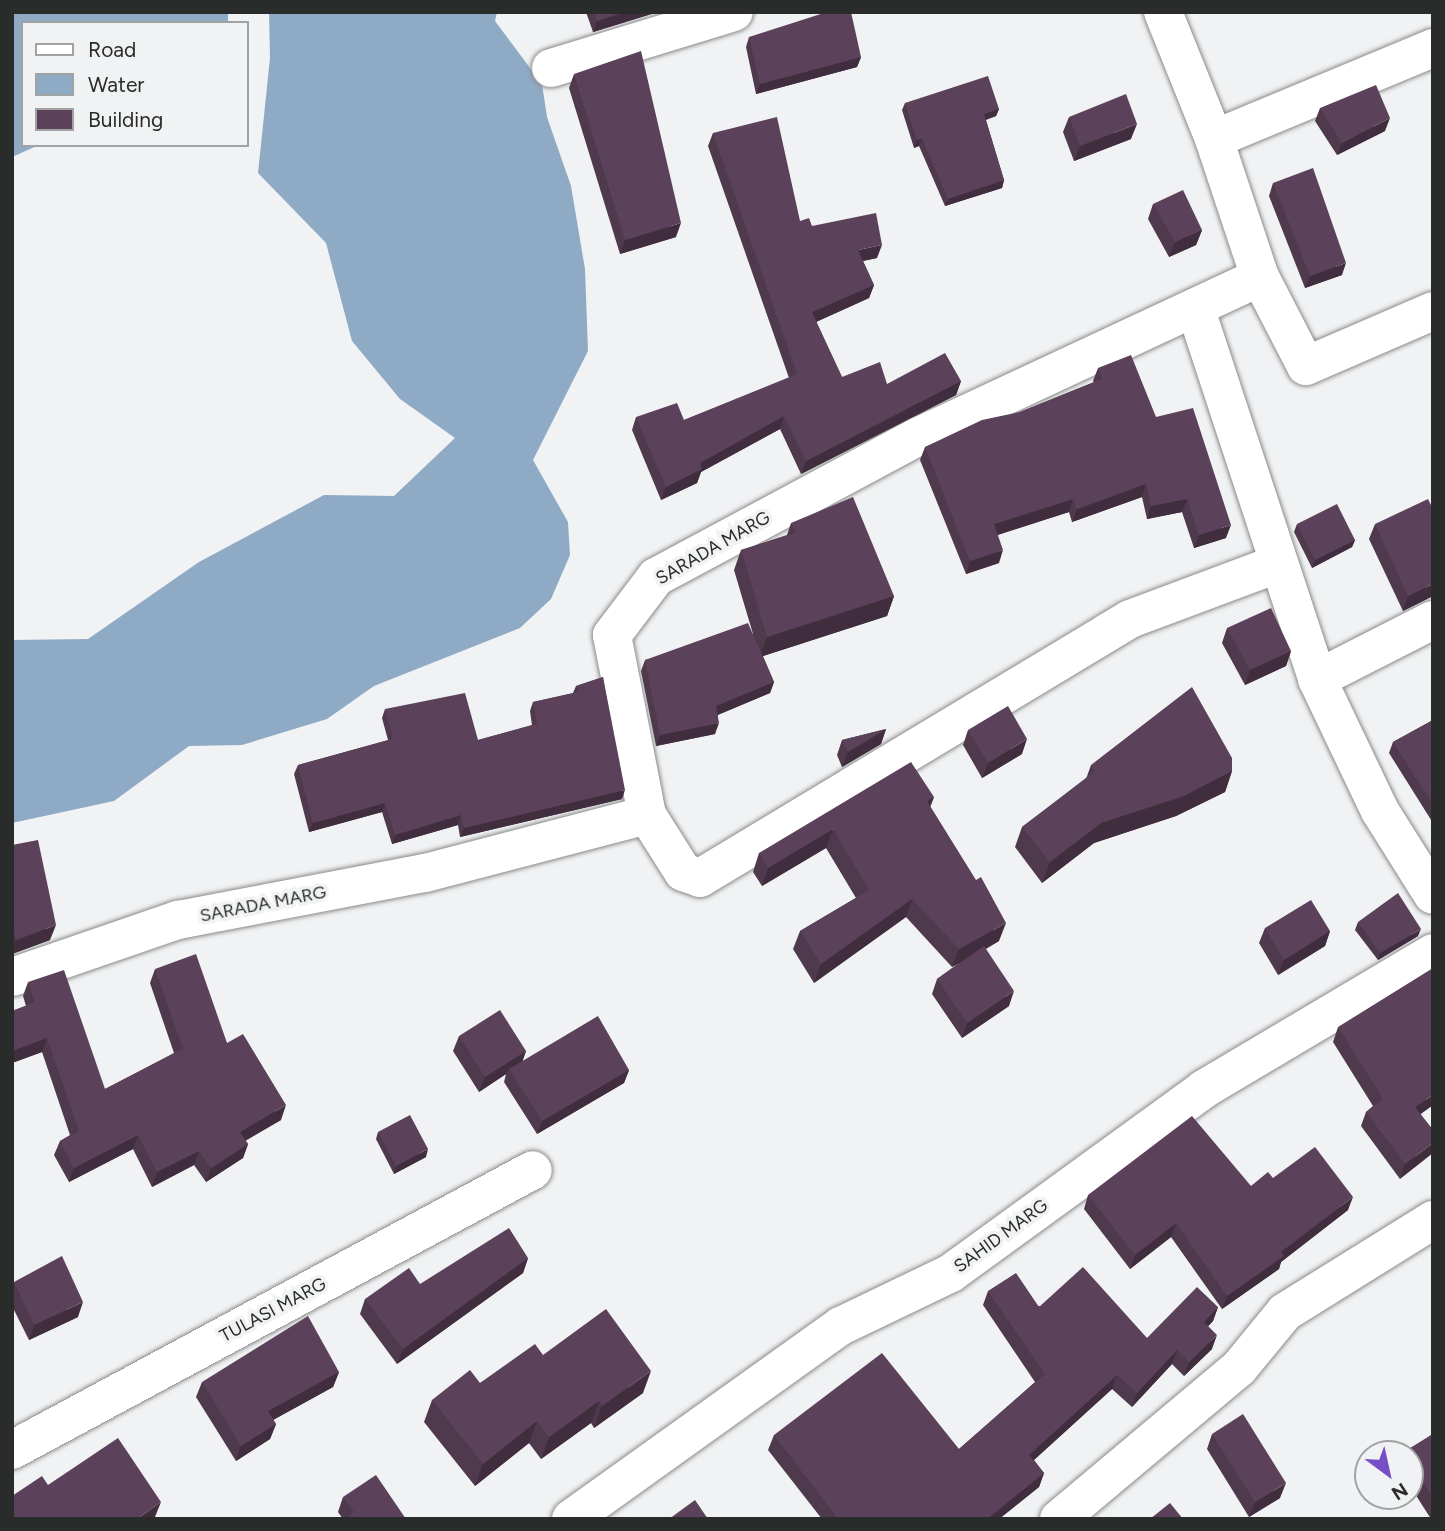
<!DOCTYPE html>
<style>
body{margin:0}
#map{position:relative;width:1445px;height:1531px;overflow:hidden;background:#f1f2f3;font-family:Figtree,sans-serif}
div>[style]{position:absolute}
[style*='--x']{left:calc(var(--x)*1px);top:calc(var(--y)*1px);width:calc(var(--w)*1px);rotate:calc(var(--a)*1deg)}
.water>*{inset:0;background:#8faac5}
.roads{filter:drop-shadow(0 0 2px #8a8a8b) drop-shadow(0 0 2px #8a8a8b)}
.street>*{height:38px;margin:-19px;padding:0 19px;transform-origin:19px;border-radius:19px;background:#fff}
.wall>*{inset:0;background:#4e394d}
.shaded-wall>*{inset:0;background:#402e3f}
.building>*{inset:0;background:#5b425a}
span{translate:-50% -50%;white-space:nowrap;text-align:center;line-height:1.15;-webkit-text-stroke:7px #f1f2f3;paint-order:stroke}
.street-label{font-size:18px;color:#2a2b2b}
.frame{position:absolute;inset:0;border:14px solid #2a2b2b;pointer-events:none}
.legend{position:absolute;left:21px;top:21px;width:228px;height:126px;box-sizing:border-box;background:#f1f2f3;border:2px solid #a1a2a3;margin:0;padding:9px 12px;list-style:none;font-size:21px;color:#2a2b2b}
.legend li{display:flex;align-items:center;gap:14px;height:35px}
.legend b{width:35px;border:2px solid #a1a2a3}
.north{position:absolute;left:1354px;top:1440px;width:70px;height:70px;box-sizing:border-box;background:#f1f2f3;border:2px solid #a1a2a3;border-radius:50%;rotate:147deg;font-size:19px;font-weight:700;line-height:28px;text-align:center;color:#2a2b2b}
.north::after{content:'';display:block;margin:auto;width:24px;height:32px;background:#784ec7;clip-path:polygon(50% 0,100% 100%,50% 72%,0 100%)}
</style>
<div id="map">
<div class="water">
<div style="clip-path:polygon(12px 12px,228px 12px,228px 23px,23px 23px,23px 145px,39px 145px,12px 157px)"></div>
<div style="clip-path:polygon(269px 12px,497px 12px,495px 21px,542px 84px,547px 117px,571px 186px,585px 269px,588px 351px,533px 460px,568px 522px,570px 555px,551px 599px,520px 628px,374px 686px,327px 719px,242px 745px,189px 746px,114px 801px,12px 823px,12px 640px,88px 639px,199px 562px,324px 495px,394px 496px,455px 438px,400px 399px,352px 341px,326px 243px,258px 173px,270px 58px)"></div>
</div>
<div class="roads">
<div class="street">
<div style="--x:1163;--y:12;--w:137;--a:68.1"></div>
<div style="--x:1433;--y:48;--w:237;--a:157.4"></div>
<div style="--x:1214;--y:139;--w:145;--a:71.6"></div>
<div style="--x:1260;--y:277;--w:100;--a:62.7"></div>
<div style="--x:1306;--y:366;--w:138;--a:-23.4"></div>
<div style="--x:551;--y:68;--w:191;--a:-17"></div>
<div style="--x:1260;--y:277;--w:376;--a:155"></div>
<div style="--x:919;--y:436;--w:298;--a:151.8"></div>
<div style="--x:656;--y:577;--w:73;--a:127.2"></div>
<div style="--x:612;--y:635;--w:183;--a:79"></div>
<div style="--x:647;--y:815;--w:67;--a:57.7"></div>
<div style="--x:683;--y:872;--w:18;--a:19"></div>
<div style="--x:700;--y:878;--w:502;--a:-31.06"></div>
<div style="--x:1130;--y:619;--w:157;--a:-20.5"></div>
<div style="--x:1196;--y:310;--w:388;--a:71.8"></div>
<div style="--x:1317;--y:679;--w:146;--a:64.5"></div>
<div style="--x:1380;--y:811;--w:99;--a:57.8"></div>
<div style="--x:1317;--y:679;--w:130;--a:-27"></div>
<div style="--x:12;--y:977;--w:176;--a:-19"></div>
<div style="--x:178;--y:920;--w:251;--a:-10.8"></div>
<div style="--x:425;--y:873;--w:229;--a:-14.6"></div>
<div style="--x:12;--y:1450;--w:591;--a:-28.25"></div>
<div style="--x:571;--y:1519;--w:332;--a:-35.6"></div>
<div style="--x:841;--y:1326;--w:122;--a:-25.7"></div>
<div style="--x:951;--y:1273;--w:313;--a:-36"></div>
<div style="--x:1204;--y:1089;--w:266;--a:-30.7"></div>
<div style="--x:1059;--y:1519;--w:235;--a:-40"></div>
<div style="--x:1239;--y:1368;--w:72;--a:-50.6"></div>
<div style="--x:1285;--y:1312;--w:174;--a:-31.9"></div>
</div>
</div>
<div class="wall">
<div style="clip-path:polygon(586px 12px,658px 12px,593px 32px)"></div>
<div style="clip-path:polygon(749px 37px,861px 57px,857px 67px,756px 94px,746px 47px)"></div>
<div style="clip-path:polygon(574px 74px,676px 237px,620px 254px,569px 88px)"></div>
<div style="clip-path:polygon(905px 103px,999px 109px,996px 116px,986px 120px,1004px 180px,1002px 188px,945px 206px,919px 146px,914px 148px,902px 110px)"></div>
<div style="clip-path:polygon(1320px 108px,1385px 131px,1337px 155px,1315px 121px)"></div>
<div style="clip-path:polygon(1069px 117px,1131px 139px,1074px 161px,1063px 132px)"></div>
<div style="clip-path:polygon(713px 133px,800px 221px,877px 258px,863px 261px,874px 285px,869px 298px,816px 322px,842px 377px,887px 384px,961px 381px,956px 395px,801px 474px,780px 429px,701px 472px,697px 483px,661px 500px,632px 430px,636px 417px,684px 420px,789px 378px,708px 146px)"></div>
<div style="clip-path:polygon(1273px 183px,1342px 275px,1305px 288px,1269px 196px)"></div>
<div style="clip-path:polygon(1153px 204px,1202px 230px,1196px 245px,1169px 257px,1148px 219px)"></div>
<div style="clip-path:polygon(1098px 368px,1156px 417px,1226px 538px,1194px 548px,1182px 512px,1147px 519px,1142px 497px,1072px 522px,1069px 512px,998px 535px,999px 563px,966px 574px,920px 460px,925px 447px,1020px 412px,1094px 382px,1093px 381px)"></div>
<div style="clip-path:polygon(791px 523px,894px 596px,887px 616px,763px 656px,774px 682px,770px 693px,718px 715px,715px 734px,656px 746px,641px 671px,645px 660px,753px 634px,734px 570px,741px 550px,787px 535px)"></div>
<div style="clip-path:polygon(1297px 524px,1355px 540px,1352px 547px,1312px 568px,1294px 532px)"></div>
<div style="clip-path:polygon(1375px 524px,1433px 596px,1403px 611px,1369px 539px)"></div>
<div style="clip-path:polygon(1227px 628px,1291px 651px,1286px 666px,1245px 685px,1222px 643px)"></div>
<div style="clip-path:polygon(603px 677px,622px 799px,460px 837px,458px 825px,392px 844px,382px 812px,309px 832px,294px 774px,298px 765px,388px 740px,382px 718px,385px 709px,478px 740px,532px 725px,530px 711px,533px 702px,573px 693px,576px 686px)"></div>
<div style="clip-path:polygon(1433px 720px,1433px 823px,1389px 753px,1393px 742px)"></div>
<div style="clip-path:polygon(886px 729px,881px 744px,842px 767px,837px 755px,842px 740px)"></div>
<div style="clip-path:polygon(968px 730px,1022px 754px,982px 778px,963px 745px)"></div>
<div style="clip-path:polygon(1091px 765px,1232px 771px,1225px 792px,1176px 816px,1094px 843px,1042px 883px,1015px 847px,1022px 827px,1086px 779px)"></div>
<div style="clip-path:polygon(934px 797px,930px 807px,999px 941px,986px 949px,1009px 1006px,962px 1038px,932px 994px,937px 979px,959px 963px,952px 967px,906px 917px,814px 983px,793px 949px,800px 931px,856px 898px,826px 848px,762px 886px,753px 872px,759px 853px)"></div>
<div style="clip-path:polygon(12px 845px,50px 940px,12px 954px)"></div>
<div style="clip-path:polygon(1358px 922px,1418px 936px,1378px 960px,1355px 930px)"></div>
<div style="clip-path:polygon(1265px 928px,1330px 931px,1325px 946px,1278px 975px,1259px 943px)"></div>
<div style="clip-path:polygon(155px 969px,227px 1043px,281px 1120px,245px 1140px,248px 1144px,243px 1158px,206px 1182px,194px 1165px,152px 1187px,133px 1149px,69px 1182px,54px 1155px,60px 1141px,70px 1135px,42px 1052px,12px 1063px,12px 1011px,26px 1006px,23px 996px,28px 982px,105px 1089px,174px 1053px,150px 983px)"></div>
<div style="clip-path:polygon(1338px 1027px,1433px 1105px,1420px 1114px,1433px 1130px,1400px 1179px,1361px 1126px,1366px 1112px,1373px 1106px,1333px 1042px)"></div>
<div style="clip-path:polygon(459px 1036px,526px 1051px,522px 1061px,629px 1070px,624px 1083px,537px 1134px,504px 1082px,506px 1074px,479px 1092px,453px 1051px)"></div>
<div style="clip-path:polygon(378px 1132px,426px 1157px,394px 1174px,376px 1139px)"></div>
<div style="clip-path:polygon(1273px 1178px,1348px 1210px,1281px 1262px,1279px 1269px,1222px 1309px,1171px 1237px,1130px 1269px,1084px 1209px,1088px 1195px,1251px 1186px)"></div>
<div style="clip-path:polygon(528px 1258px,523px 1273px,397px 1364px,360px 1314px,365px 1299px)"></div>
<div style="clip-path:polygon(14px 1282px,78px 1317px,29px 1340px,12px 1306px,12px 1286px)"></div>
<div style="clip-path:polygon(988px 1291px,1147px 1338px,1218px 1307px,1213px 1321px,1208px 1326px,1212px 1349px,1184px 1376px,1172px 1364px,1132px 1407px,1112px 1389px,1034px 1460px,1044px 1473px,1039px 1487px,999px 1519px,822px 1519px,768px 1450px,774px 1435px,959px 1449px,1035px 1382px,983px 1305px)"></div>
<div style="clip-path:polygon(543px 1355px,643px 1393px,594px 1428px,591px 1423px,541px 1459px,529px 1443px,475px 1486px,424px 1422px,432px 1400px,480px 1383px)"></div>
<div style="clip-path:polygon(339px 1372px,333px 1387px,273px 1420px,276px 1424px,270px 1439px,236px 1461px,196px 1397px,202px 1382px)"></div>
<div style="clip-path:polygon(1212px 1434px,1280px 1498px,1249px 1517px,1207px 1449px)"></div>
<div style="clip-path:polygon(1433px 1434px,1433px 1519px,1431px 1519px,1410px 1486px,1410px 1454px,1403px 1454px,1404px 1452px)"></div>
<div style="clip-path:polygon(343px 1497px,406px 1519px,343px 1519px,338px 1512px)"></div>
</div>
<div class="shaded-wall">
<div style="clip-path:polygon(625px 12px,658px 12px,593px 32px,597px 21px)"></div>
<div style="clip-path:polygon(861px 57px,857px 67px,756px 94px,760px 84px)"></div>
<div style="clip-path:polygon(999px 109px,996px 116px,981px 121px,984px 114px)"></div>
<div style="clip-path:polygon(1390px 118px,1385px 131px,1337px 155px,1342px 143px)"></div>
<div style="clip-path:polygon(1137px 124px,1131px 139px,1074px 161px,1080px 146px)"></div>
<div style="clip-path:polygon(922px 139px,919px 146px,914px 148px,917px 140px)"></div>
<div style="clip-path:polygon(1004px 180px,1002px 188px,945px 206px,948px 199px)"></div>
<div style="clip-path:polygon(681px 223px,676px 237px,620px 254px,625px 240px)"></div>
<div style="clip-path:polygon(1202px 230px,1196px 245px,1169px 257px,1175px 242px)"></div>
<div style="clip-path:polygon(882px 245px,877px 258px,853px 263px,858px 250px)"></div>
<div style="clip-path:polygon(1346px 263px,1342px 275px,1305px 288px,1310px 276px)"></div>
<div style="clip-path:polygon(874px 285px,869px 298px,807px 326px,812px 312px)"></div>
<div style="clip-path:polygon(961px 381px,956px 395px,801px 474px,806px 461px)"></div>
<div style="clip-path:polygon(784px 416px,780px 429px,701px 472px,697px 483px,661px 500px,666px 487px,700px 463px)"></div>
<div style="clip-path:polygon(1146px 484px,1142px 497px,1072px 522px,1077px 509px)"></div>
<div style="clip-path:polygon(1073px 499px,1069px 512px,990px 537px,994px 524px)"></div>
<div style="clip-path:polygon(1187px 499px,1182px 512px,1147px 519px,1151px 506px)"></div>
<div style="clip-path:polygon(1231px 525px,1226px 538px,1194px 548px,1199px 535px)"></div>
<div style="clip-path:polygon(1355px 540px,1352px 547px,1312px 568px,1315px 560px)"></div>
<div style="clip-path:polygon(1003px 550px,999px 563px,966px 574px,970px 561px)"></div>
<div style="clip-path:polygon(1433px 584px,1433px 596px,1403px 611px,1408px 596px)"></div>
<div style="clip-path:polygon(894px 596px,887px 616px,760px 657px,767px 637px)"></div>
<div style="clip-path:polygon(1291px 651px,1286px 666px,1245px 685px,1250px 670px)"></div>
<div style="clip-path:polygon(774px 682px,770px 693px,712px 717px,716px 706px)"></div>
<div style="clip-path:polygon(719px 723px,715px 734px,656px 746px,660px 735px)"></div>
<div style="clip-path:polygon(886px 729px,881px 744px,842px 767px,848px 752px)"></div>
<div style="clip-path:polygon(1027px 739px,1022px 754px,982px 778px,988px 763px)"></div>
<div style="clip-path:polygon(1232px 771px,1225px 792px,1176px 816px,1094px 843px,1042px 883px,1050px 862px,1101px 823px)"></div>
<div style="clip-path:polygon(625px 790px,622px 799px,460px 837px,464px 828px)"></div>
<div style="clip-path:polygon(934px 797px,927px 815px,927px 801px)"></div>
<div style="clip-path:polygon(385px 803px,382px 812px,309px 832px,313px 823px)"></div>
<div style="clip-path:polygon(461px 815px,458px 825px,392px 844px,395px 835px)"></div>
<div style="clip-path:polygon(833px 829px,826px 848px,762px 886px,768px 868px)"></div>
<div style="clip-path:polygon(912px 899px,906px 917px,814px 983px,821px 964px)"></div>
<div style="clip-path:polygon(1006px 923px,999px 941px,952px 967px,959px 949px)"></div>
<div style="clip-path:polygon(56px 925px,50px 940px,12px 954px,12px 949px,16px 940px)"></div>
<div style="clip-path:polygon(1421px 929px,1418px 936px,1378px 960px,1380px 953px)"></div>
<div style="clip-path:polygon(1330px 931px,1325px 946px,1278px 975px,1284px 960px)"></div>
<div style="clip-path:polygon(1014px 991px,1009px 1006px,962px 1038px,967px 1023px)"></div>
<div style="clip-path:polygon(47px 1038px,42px 1052px,12px 1063px,12px 1051px)"></div>
<div style="clip-path:polygon(526px 1051px,521px 1066px,509px 1069px,506px 1074px,479px 1092px,485px 1077px)"></div>
<div style="clip-path:polygon(629px 1070px,624px 1083px,537px 1134px,542px 1121px)"></div>
<div style="clip-path:polygon(1433px 1095px,1433px 1105px,1410px 1122px,1415px 1107px)"></div>
<div style="clip-path:polygon(286px 1105px,281px 1120px,235px 1147px,240px 1132px)"></div>
<div style="clip-path:polygon(138px 1135px,133px 1149px,69px 1182px,74px 1168px)"></div>
<div style="clip-path:polygon(1433px 1143px,1433px 1153px,1400px 1179px,1405px 1164px)"></div>
<div style="clip-path:polygon(248px 1144px,243px 1158px,206px 1182px,211px 1168px)"></div>
<div style="clip-path:polygon(428px 1149px,426px 1157px,394px 1174px,396px 1166px)"></div>
<div style="clip-path:polygon(199px 1151px,194px 1165px,152px 1187px,157px 1172px)"></div>
<div style="clip-path:polygon(1353px 1197px,1348px 1210px,1281px 1262px,1279px 1269px,1222px 1309px,1227px 1296px,1281px 1252px)"></div>
<div style="clip-path:polygon(1176px 1223px,1171px 1237px,1130px 1269px,1135px 1255px)"></div>
<div style="clip-path:polygon(528px 1258px,523px 1273px,397px 1364px,403px 1349px)"></div>
<div style="clip-path:polygon(83px 1302px,78px 1317px,29px 1340px,34px 1325px)"></div>
<div style="clip-path:polygon(1218px 1307px,1213px 1321px,1199px 1336px,1204px 1322px)"></div>
<div style="clip-path:polygon(1217px 1335px,1212px 1349px,1184px 1376px,1189px 1362px)"></div>
<div style="clip-path:polygon(1177px 1350px,1172px 1364px,1132px 1407px,1137px 1393px)"></div>
<div style="clip-path:polygon(651px 1371px,643px 1393px,594px 1428px,602px 1406px)"></div>
<div style="clip-path:polygon(339px 1372px,333px 1387px,262px 1426px,268px 1411px)"></div>
<div style="clip-path:polygon(1117px 1375px,1112px 1389px,1024px 1469px,1029px 1455px)"></div>
<div style="clip-path:polygon(599px 1401px,591px 1423px,541px 1459px,549px 1437px)"></div>
<div style="clip-path:polygon(537px 1421px,529px 1443px,475px 1486px,483px 1464px)"></div>
<div style="clip-path:polygon(276px 1424px,270px 1439px,236px 1461px,241px 1446px)"></div>
<div style="clip-path:polygon(1044px 1473px,1039px 1487px,999px 1519px,987px 1519px)"></div>
<div style="clip-path:polygon(1286px 1483px,1280px 1498px,1249px 1517px,1255px 1502px)"></div>
<div style="clip-path:polygon(161px 1502px,155px 1517px,153px 1519px,137px 1519px)"></div>
</div>
<div class="building">
<div style="clip-path:polygon(594px 12px,625px 12px,597px 21px)"></div>
<div style="clip-path:polygon(827px 12px,851px 12px,861px 57px,760px 84px,749px 37px)"></div>
<div style="clip-path:polygon(641px 51px,681px 223px,625px 240px,574px 74px)"></div>
<div style="clip-path:polygon(988px 76px,999px 109px,984px 114px,1004px 180px,948px 199px,922px 139px,917px 140px,905px 103px)"></div>
<div style="clip-path:polygon(1376px 85px,1390px 118px,1342px 143px,1320px 108px)"></div>
<div style="clip-path:polygon(1126px 94px,1137px 124px,1080px 146px,1069px 117px)"></div>
<div style="clip-path:polygon(777px 117px,800px 221px,809px 218px,812px 226px,876px 213px,882px 245px,858px 250px,874px 285px,812px 312px,842px 377px,880px 362px,887px 384px,945px 353px,961px 381px,806px 461px,784px 416px,700px 463px,702px 469px,666px 487px,636px 417px,677px 403px,684px 420px,797px 374px,713px 133px)"></div>
<div style="clip-path:polygon(1313px 168px,1346px 263px,1310px 276px,1273px 183px)"></div>
<div style="clip-path:polygon(1183px 190px,1202px 230px,1175px 242px,1153px 204px)"></div>
<div style="clip-path:polygon(1131px 355px,1156px 417px,1193px 408px,1231px 525px,1199px 535px,1187px 499px,1151px 506px,1146px 484px,1077px 509px,1073px 499px,994px 524px,1003px 550px,970px 561px,925px 447px,982px 420px,1020px 412px,1102px 379px,1098px 368px)"></div>
<div style="clip-path:polygon(853px 497px,894px 596px,767px 637px,741px 550px,796px 533px,791px 523px)"></div>
<div style="clip-path:polygon(1428px 499px,1433px 509px,1433px 584px,1408px 596px,1375px 524px)"></div>
<div style="clip-path:polygon(1337px 504px,1355px 540px,1315px 560px,1297px 524px)"></div>
<div style="clip-path:polygon(1271px 608px,1291px 651px,1250px 670px,1227px 628px)"></div>
<div style="clip-path:polygon(748px 623px,774px 682px,716px 706px,719px 723px,660px 735px,645px 660px)"></div>
<div style="clip-path:polygon(603px 677px,625px 790px,464px 828px,461px 815px,395px 835px,385px 803px,313px 823px,298px 765px,393px 739px,385px 709px,465px 693px,478px 740px,537px 724px,533px 702px,579px 692px,576px 686px)"></div>
<div style="clip-path:polygon(1192px 687px,1232px 758px,1232px 771px,1184px 796px,1101px 823px,1050px 862px,1022px 827px,1095px 771px,1091px 765px)"></div>
<div style="clip-path:polygon(1008px 706px,1027px 739px,988px 763px,968px 730px)"></div>
<div style="clip-path:polygon(1433px 720px,1433px 805px,1393px 742px)"></div>
<div style="clip-path:polygon(886px 729px,848px 752px,842px 740px)"></div>
<div style="clip-path:polygon(911px 762px,934px 797px,927px 801px,976px 880px,981px 877px,1006px 923px,959px 949px,912px 899px,821px 964px,800px 931px,869px 890px,833px 829px,768px 868px,759px 853px)"></div>
<div style="clip-path:polygon(38px 840px,56px 925px,16px 940px,12px 924px,12px 845px)"></div>
<div style="clip-path:polygon(1398px 893px,1421px 929px,1380px 953px,1358px 922px)"></div>
<div style="clip-path:polygon(1311px 900px,1330px 931px,1284px 960px,1265px 928px)"></div>
<div style="clip-path:polygon(984px 946px,1014px 991px,967px 1023px,937px 979px)"></div>
<div style="clip-path:polygon(196px 954px,227px 1043px,243px 1034px,286px 1105px,240px 1132px,248px 1144px,211px 1168px,199px 1151px,157px 1172px,138px 1135px,74px 1168px,60px 1141px,79px 1131px,47px 1038px,12px 1051px,12px 1011px,35px 1002px,28px 982px,64px 970px,105px 1089px,183px 1049px,155px 969px)"></div>
<div style="clip-path:polygon(1433px 968px,1433px 1095px,1415px 1107px,1433px 1130px,1433px 1143px,1405px 1164px,1366px 1112px,1383px 1099px,1338px 1027px)"></div>
<div style="clip-path:polygon(500px 1010px,526px 1051px,485px 1077px,459px 1036px)"></div>
<div style="clip-path:polygon(598px 1016px,629px 1070px,542px 1121px,509px 1069px)"></div>
<div style="clip-path:polygon(410px 1115px,428px 1149px,396px 1166px,378px 1132px)"></div>
<div style="clip-path:polygon(1192px 1116px,1251px 1186px,1268px 1172px,1273px 1178px,1315px 1147px,1353px 1197px,1281px 1252px,1284px 1256px,1227px 1296px,1176px 1223px,1135px 1255px,1088px 1195px)"></div>
<div style="clip-path:polygon(509px 1228px,528px 1258px,403px 1349px,365px 1299px,409px 1268px,420px 1284px)"></div>
<div style="clip-path:polygon(62px 1256px,83px 1302px,34px 1325px,14px 1282px)"></div>
<div style="clip-path:polygon(1083px 1267px,1147px 1338px,1197px 1287px,1218px 1307px,1204px 1322px,1217px 1335px,1189px 1362px,1177px 1350px,1137px 1393px,1117px 1375px,1029px 1455px,1044px 1473px,987px 1519px,838px 1519px,774px 1435px,882px 1353px,959px 1449px,1045px 1374px,988px 1291px,1016px 1273px,1039px 1307px)"></div>
<div style="clip-path:polygon(606px 1309px,651px 1371px,602px 1406px,599px 1401px,549px 1437px,537px 1421px,483px 1464px,432px 1400px,470px 1370px,480px 1383px,535px 1344px,543px 1355px)"></div>
<div style="clip-path:polygon(308px 1316px,339px 1372px,268px 1411px,276px 1424px,241px 1446px,202px 1382px)"></div>
<div style="clip-path:polygon(1243px 1414px,1286px 1483px,1255px 1502px,1212px 1434px)"></div>
<div style="clip-path:polygon(1433px 1434px,1433px 1498px,1410px 1462px,1410px 1454px,1405px 1454px,1404px 1452px)"></div>
<div style="clip-path:polygon(118px 1438px,161px 1502px,137px 1519px,12px 1519px,12px 1496px,42px 1476px,48px 1485px)"></div>
<div style="clip-path:polygon(376px 1475px,406px 1519px,346px 1519px,354px 1512px,343px 1497px)"></div>
<div style="clip-path:polygon(695px 1500px,708px 1519px,669px 1519px)"></div>
<div style="clip-path:polygon(1170px 1503px,1183px 1519px,1150px 1519px)"></div>
</div>
<div class="street-label">
<span style="left:713px;top:548px;rotate:-30deg">SARADA MARG</span>
<span style="left:263px;top:904px;rotate:-11deg">SARADA MARG</span>
<span style="left:1001px;top:1236px;rotate:-36deg">SAHID MARG</span>
<span style="left:273px;top:1310px;rotate:-28deg">TULASI MARG</span>
</div>
<div class="frame"></div>
<ul class="legend">
<li><b style="height:9px;background:#fff"></b>Road</li>
<li><b style="height:19px;background:#8faac5"></b>Water</li>
<li><b style="height:19px;background:#5b425a"></b>Building</li>
</ul>
<div class="north">N</div>
</div>
